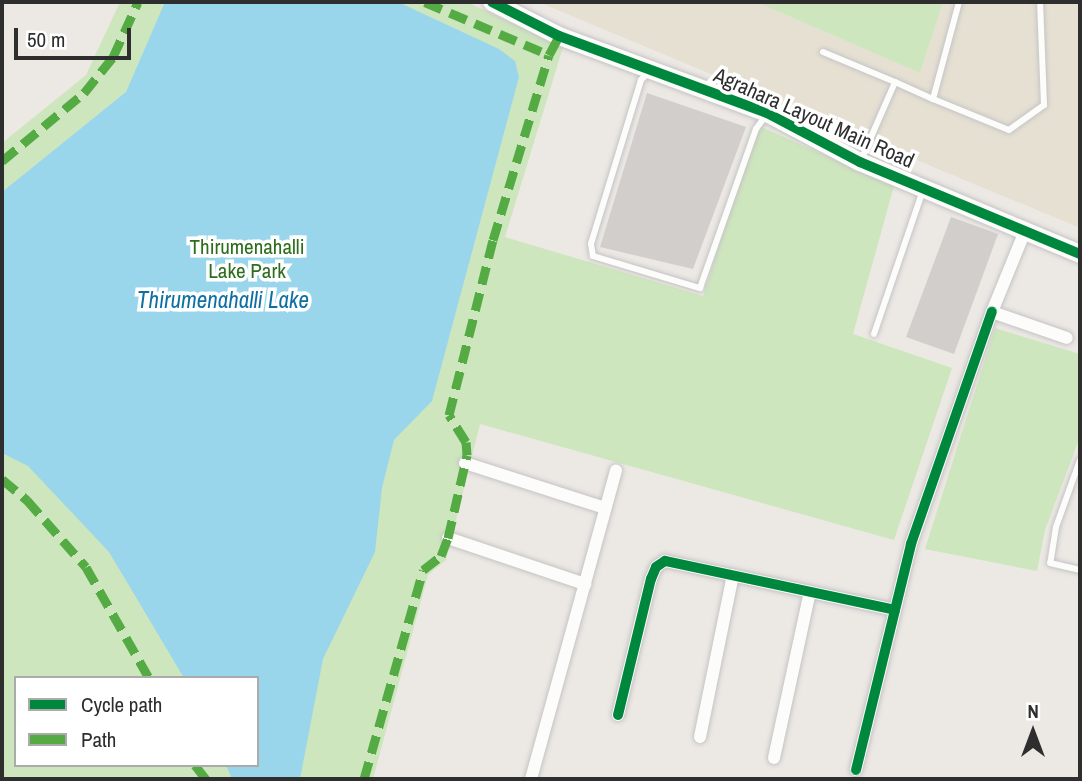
<!DOCTYPE html>
<style>
body{margin:0}
#map{position:relative;width:1082px;height:781px;overflow:hidden;background:#ece8e4;font-family:"Archivo Narrow",sans-serif}
div>[style]{position:absolute}
[style*='--x']{left:calc(var(--x)*1px);top:calc(var(--y)*1px);width:calc(var(--w)*1px);rotate:calc(var(--a)*1deg)}
.education>*{inset:0;background:#e6e0d3}
.green>*{inset:0;background:#cee6be}
.water>*{inset:0;background:#99d6ec}
.building>*{inset:0;background:#d1cecb}
.roads{filter:drop-shadow(0 0 2px #c5c4c5) drop-shadow(0 0 2px #c5c4c5)}
.lane>*{height:6px;margin:-3px;padding:0 3px;transform-origin:3px;border-radius:3px;background:#fcfcfb}
.street>*{height:12px;margin:-6px;padding:0 6px;transform-origin:6px;border-radius:6px;background:#fcfcfb}
.secondary>*{height:18px;margin:-9px;padding:0 9px;transform-origin:9px;border-radius:9px;background:#fcfcfb}
.quiet>*{height:9px;margin-top:-4.5px;transform-origin:0;background:repeating-linear-gradient(90deg,#54ab44 0 18px,transparent 0 27px)}
.cycleway>*{height:10px;margin:-5px;padding:0 5px;transform-origin:5px;border-radius:5px;background:#00873e}
span{translate:-50% -50%;white-space:nowrap;text-align:center;line-height:1.15;-webkit-text-stroke:7px #fff;paint-order:stroke}
.street-label{font-size:21px;color:#2e2e2e}
.park-label{font-size:21px;color:#2c6e1b}
.water-label{font-size:23px;color:#0d6fa3;font-style:italic}
.frame{position:absolute;inset:0;border:4px solid #2e2e2e;pointer-events:none}
.legend{position:absolute;left:14px;top:676px;width:245px;height:91px;box-sizing:border-box;background:#fff;border:2px solid #ababab;margin:0;padding:9px 12px;list-style:none;font-size:21px;color:#2e2e2e}
.legend li{display:flex;align-items:center;gap:14px;height:35px}
.legend b{width:35px;border:2px solid #ababab}
.north{position:absolute;left:998px;top:697px;width:70px;height:70px;-webkit-text-stroke:5px #fff;paint-order:stroke;rotate:0deg;font-size:19px;font-weight:700;line-height:28px;text-align:center;color:#2e2e2e}
.north::after{content:'';display:block;margin:auto;width:24px;height:32px;background:#2e2e2e;clip-path:polygon(50% 0,100% 100%,50% 72%,0 100%)}
.scale{position:absolute;left:14px;top:28px;width:117px;height:32px;box-sizing:border-box;border:4px solid #2e2e2e;border-top:0;padding-left:9px;font-size:21px;line-height:24px;white-space:nowrap;color:#2e2e2e;-webkit-text-stroke:5px #fff;paint-order:stroke}
</style>
<div id="map">
<div class="education">
<div style="clip-path:polygon(538px 2px,756px 2px,920px 73px,943px 2px,1080px 2px,1080px 228px)"></div>
</div>
<div class="green">
<div style="clip-path:polygon(evenodd,120px 2px,467px 2px,563px 47px,505px 237px,703px 296px,757px 125px,894px 186px,853px 334px,952px 368px,894px 540px,480px 424px,446px 560px,428px 575px,373px 779px,2px 779px,2px 143px,86px 75px,120px 2px,16px 678px,257px 678px,257px 765px,16px 765px,16px 678px)"></div>
<div style="clip-path:polygon(756px 2px,943px 2px,920px 73px)"></div>
<div style="clip-path:polygon(995px 328px,1080px 354px,1080px 437px,1045px 530px,1037px 571px,925px 549px)"></div>
</div>
<div class="water">
<div style="clip-path:polygon(165px 2px,398px 2px,499px 49px,515px 61px,519px 77px,432px 401px,394px 440px,382px 488px,375px 552px,323px 659px,300px 779px,232px 779px,226px 765px,257px 765px,257px 678px,184px 678px,109px 552px,28px 466px,2px 453px,2px 192px,126px 92px)"></div>
</div>
<div class="building">
<div style="clip-path:polygon(647px 93px,746px 127px,693px 269px,600px 247px)"></div>
<div style="clip-path:polygon(951px 217px,998px 234px,954px 354px,906px 337px)"></div>
</div>
<div class="roads">
<div class="lane">
<div style="--x:823;--y:52;--w:78;--a:22.6"></div>
<div style="--x:650;--y:71;--w:13;--a:135"></div>
<div style="--x:641;--y:80;--w:171;--a:107"></div>
<div style="--x:591;--y:244;--w:12;--a:81"></div>
<div style="--x:593;--y:256;--w:112;--a:16.7"></div>
<div style="--x:700;--y:288;--w:169;--a:-70.6"></div>
<div style="--x:756;--y:129;--w:17;--a:-54"></div>
<div style="--x:933;--y:99;--w:82;--a:22.2"></div>
<div style="--x:1009;--y:130;--w:43;--a:-35.5"></div>
<div style="--x:1044;--y:105;--w:103;--a:-92.2"></div>
<div style="--x:861;--y:160;--w:85;--a:-66.4"></div>
<div style="--x:895;--y:82;--w:42;--a:24.1"></div>
<div style="--x:933;--y:99;--w:100;--a:-75"></div>
<div style="--x:874;--y:334;--w:152;--a:-71.2"></div>
<div style="--x:1080;--y:460;--w:71;--a:109.7"></div>
<div style="--x:1056;--y:527;--w:36;--a:99"></div>
<div style="--x:1050;--y:563;--w:31;--a:13"></div>
</div>
<div class="street">
<div style="--x:1025;--y:231;--w:87;--a:112.2"></div>
<div style="--x:992;--y:312;--w:79;--a:19.1"></div>
<div style="--x:465;--y:463;--w:147;--a:17.8"></div>
<div style="--x:448;--y:538;--w:145;--a:18.6"></div>
<div style="--x:618;--y:715;--w:140;--a:-76.4"></div>
<div style="--x:651;--y:579;--w:13;--a:-67"></div>
<div style="--x:656;--y:567;--w:11;--a:-34"></div>
<div style="--x:665;--y:561;--w:235;--a:12"></div>
<div style="--x:700;--y:737;--w:165;--a:-78.5"></div>
<div style="--x:774;--y:758;--w:170;--a:-77.8"></div>
<div style="--x:856;--y:770;--w:233;--a:-76.3"></div>
<div style="--x:911;--y:544;--w:246;--a:-70.8"></div>
<div style="--x:531;--y:779;--w:320;--a:-74.6"></div>
</div>
<div class="secondary">
<div style="--x:492;--y:2;--w:75;--a:26.9"></div>
<div style="--x:559;--y:36;--w:222;--a:20.3"></div>
<div style="--x:767;--y:113;--w:105;--a:27.8"></div>
<div style="--x:860;--y:162;--w:238;--a:22.7"></div>
</div>
</div>
<div class="quiet">
<div style="--x:425;--y:2;--w:135;--a:23.1"></div>
<div style="--x:2;--y:161;--w:107;--a:-39.7"></div>
<div style="--x:84;--y:93;--w:46;--a:-51.1"></div>
<div style="--x:113;--y:57;--w:60;--a:-65.6"></div>
<div style="--x:2;--y:479;--w:33;--a:40"></div>
<div style="--x:27;--y:500;--w:89;--a:48.6"></div>
<div style="--x:86;--y:567;--w:128;--a:60.4"></div>
<div style="--x:195;--y:765;--w:18;--a:52"></div>
<div style="--x:364;--y:779;--w:217;--a:-74.2"></div>
<div style="--x:423;--y:570;--w:23;--a:-38"></div>
<div style="--x:441;--y:556;--w:19;--a:-69"></div>
<div style="--x:448;--y:538;--w:85;--a:-77.1"></div>
<div style="--x:467;--y:455;--w:13;--a:-94"></div>
<div style="--x:466;--y:442;--w:32;--a:-122"></div>
<div style="--x:449;--y:415;--w:180;--a:-75.9"></div>
<div style="--x:493;--y:240;--w:193;--a:-73.2"></div>
<div style="--x:549;--y:55;--w:21;--a:-62"></div>
</div>
<div class="cycleway">
<div style="--x:492;--y:2;--w:75;--a:26.9"></div>
<div style="--x:559;--y:36;--w:222;--a:20.3"></div>
<div style="--x:767;--y:113;--w:105;--a:27.8"></div>
<div style="--x:860;--y:162;--w:238;--a:22.7"></div>
<div style="--x:618;--y:715;--w:140;--a:-76.4"></div>
<div style="--x:651;--y:579;--w:13;--a:-67"></div>
<div style="--x:656;--y:567;--w:11;--a:-34"></div>
<div style="--x:665;--y:561;--w:235;--a:12"></div>
<div style="--x:856;--y:770;--w:233;--a:-76.3"></div>
<div style="--x:911;--y:544;--w:246;--a:-70.8"></div>
</div>
<div class="street-label">
<span style="left:814px;top:118px;rotate:24deg">Agrahara Layout Main Road</span>
</div>
<div class="park-label">
<span style="left:247px;top:259px">Thirumenahalli<br>Lake Park</span>
</div>
<div class="water-label">
<span style="left:223px;top:300px">Thirumenahalli Lake</span>
</div>
<div class="frame"></div>
<ul class="legend">
<li><b style="height:9px;background:#00873e"></b>Cycle path</li>
<li><b style="height:9px;background:#54ab44"></b>Path</li>
</ul>
<div class="north">N</div>
<div class="scale">50 m</div>
</div>
